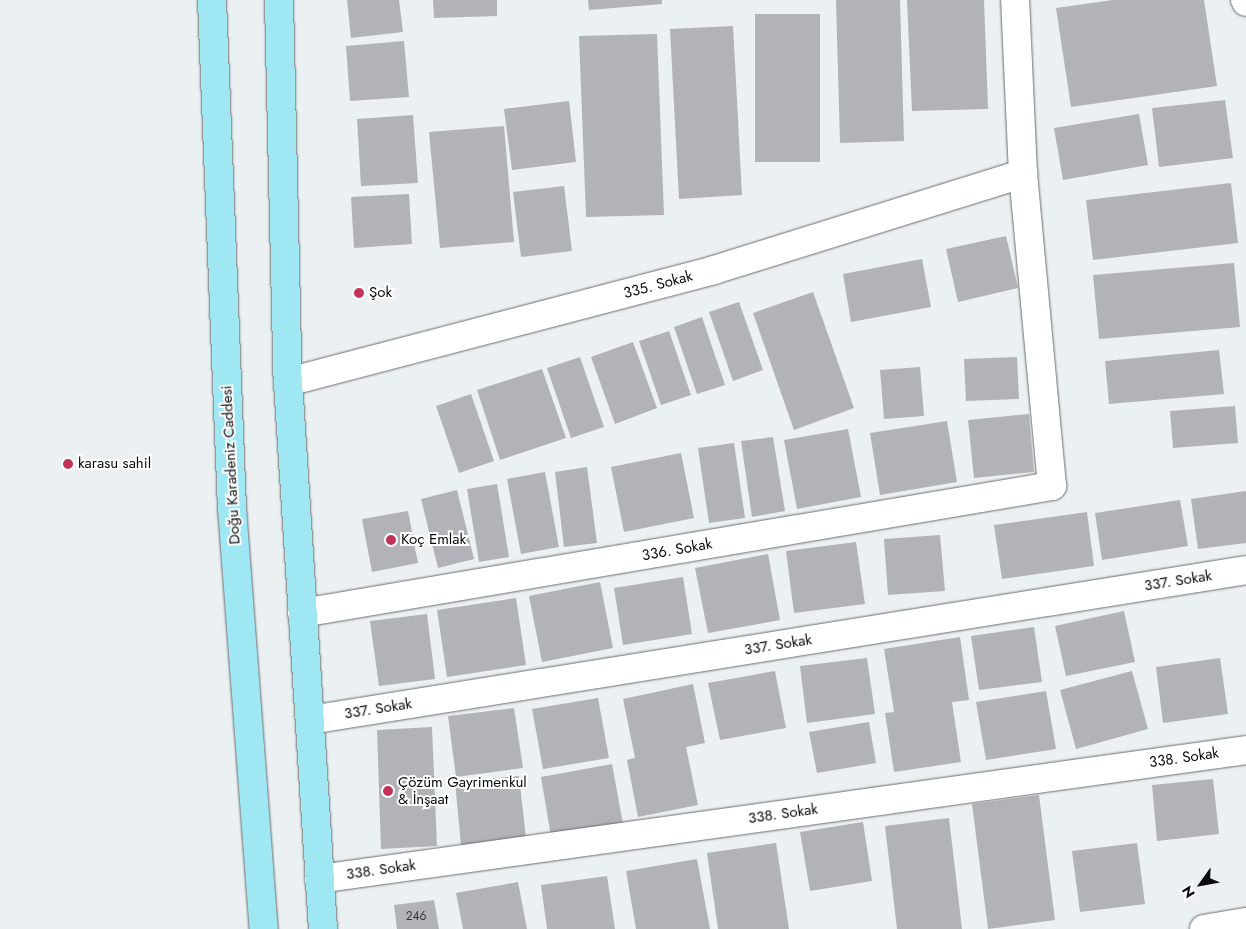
<!DOCTYPE html>
<meta charset="utf-8">
<style>
body{margin:0}
#map{position:relative;width:1246px;height:929px;overflow:hidden;background:#ebf0f3;font-family:Jost,sans-serif}
div>[style]{position:absolute}
[style*='--x']{left:calc(var(--x)*1px);top:calc(var(--y)*1px);width:calc(var(--w)*1px);rotate:calc(var(--a)*1deg)}
.building>*{inset:0;background:#b1b3b8}
.roads{filter:drop-shadow(0 0 1px #696d70) drop-shadow(0 0 1px #696d70)}
.minor>*{height:28px;margin:-14px;padding:0 14px;transform-origin:14px;border-radius:14px;background:#fff}
.major>*{height:28px;margin:-14px;padding:0 14px;transform-origin:14px;border-radius:14px;background:#a0e7f4}
.dots>*{width:14px;height:14px;translate:-50% -50%;box-sizing:border-box;border:2px solid #fff;border-radius:50%}
span{translate:-50% -50%;white-space:nowrap;text-align:center;line-height:1.15;-webkit-text-stroke:4px #fff;paint-order:stroke}
.number-label{font-size:12px;color:#343638}
.number-label span{-webkit-text-stroke-width:0}
.street-label{font-size:15px;color:#0a0c0d}
.poi-label{font-size:15px;color:#0a0c0d}
.left{translate:0 -50%;text-align:left}
.north{position:absolute;left:1176px;top:859px;width:50px;height:50px;-webkit-text-stroke:4px #fff;paint-order:stroke;rotate:238deg;font-size:14px;font-weight:700;line-height:20px;text-align:center;color:#0a0c0d}
.north::after{content:'';display:block;margin:auto;width:18px;height:22px;background:#0a0c0d;clip-path:polygon(50% 0,100% 100%,50% 72%,0 100%)}
</style>
<div id="map">
<div class="building">
<div style="clip-path:polygon(347px 0,399px 0,403px 32px,351px 38px)"></div>
<div style="clip-path:polygon(433px 0,497px 0,497px 16px,434px 18px)"></div>
<div style="clip-path:polygon(588px 0,662px 0,662px 4px,589px 10px)"></div>
<div style="clip-path:polygon(836px 0,900px 0,904px 141px,840px 143px)"></div>
<div style="clip-path:polygon(907px 0,984px 0,988px 109px,912px 111px)"></div>
<div style="clip-path:polygon(1113px 0,1204px 0,1217px 86px,1071px 107px,1056px 8px)"></div>
<div style="clip-path:polygon(755px 14px,820px 14px,820px 162px,755px 162px)"></div>
<div style="clip-path:polygon(733px 26px,742px 195px,679px 199px,670px 29px)"></div>
<div style="clip-path:polygon(657px 34px,664px 215px,586px 217px,579px 36px)"></div>
<div style="clip-path:polygon(404px 41px,409px 97px,350px 101px,346px 46px)"></div>
<div style="clip-path:polygon(1225px 100px,1233px 158px,1159px 167px,1152px 108px)"></div>
<div style="clip-path:polygon(569px 101px,576px 162px,512px 170px,504px 109px)"></div>
<div style="clip-path:polygon(1139px 114px,1148px 165px,1063px 180px,1054px 128px)"></div>
<div style="clip-path:polygon(413px 115px,418px 183px,361px 186px,357px 119px)"></div>
<div style="clip-path:polygon(504px 126px,514px 242px,440px 248px,429px 132px)"></div>
<div style="clip-path:polygon(1231px 183px,1238px 243px,1093px 260px,1086px 200px)"></div>
<div style="clip-path:polygon(564px 186px,572px 251px,521px 257px,513px 192px)"></div>
<div style="clip-path:polygon(409px 194px,412px 244px,354px 248px,351px 197px)"></div>
<div style="clip-path:polygon(1006px 236px,1018px 288px,958px 302px,946px 249px)"></div>
<div style="clip-path:polygon(922px 259px,931px 307px,851px 322px,843px 274px)"></div>
<div style="clip-path:polygon(1234px 263px,1240px 327px,1099px 339px,1093px 275px)"></div>
<div style="clip-path:polygon(813px 292px,854px 408px,794px 430px,753px 313px)"></div>
<div style="clip-path:polygon(739px 302px,763px 370px,733px 381px,709px 312px)"></div>
<div style="clip-path:polygon(702px 317px,725px 385px,697px 394px,674px 327px)"></div>
<div style="clip-path:polygon(669px 331px,691px 395px,661px 405px,639px 341px)"></div>
<div style="clip-path:polygon(633px 342px,657px 408px,615px 424px,591px 357px)"></div>
<div style="clip-path:polygon(1219px 350px,1224px 394px,1109px 404px,1105px 361px)"></div>
<div style="clip-path:polygon(580px 357px,604px 427px,571px 438px,547px 368px)"></div>
<div style="clip-path:polygon(1017px 357px,1019px 399px,966px 401px,964px 359px)"></div>
<div style="clip-path:polygon(920px 367px,924px 416px,884px 419px,880px 370px)"></div>
<div style="clip-path:polygon(542px 369px,566px 438px,500px 460px,477px 390px)"></div>
<div style="clip-path:polygon(471px 394px,494px 461px,459px 473px,436px 406px)"></div>
<div style="clip-path:polygon(1235px 406px,1238px 443px,1173px 448px,1170px 411px)"></div>
<div style="clip-path:polygon(1029px 414px,1034px 472px,974px 478px,968px 420px)"></div>
<div style="clip-path:polygon(947px 421px,957px 482px,880px 495px,870px 433px)"></div>
<div style="clip-path:polygon(848px 429px,861px 497px,797px 509px,784px 440px)"></div>
<div style="clip-path:polygon(773px 437px,785px 511px,752px 517px,741px 441px)"></div>
<div style="clip-path:polygon(734px 443px,745px 518px,709px 523px,698px 448px)"></div>
<div style="clip-path:polygon(681px 453px,694px 518px,624px 532px,611px 467px)"></div>
<div style="clip-path:polygon(587px 467px,597px 543px,564px 547px,555px 472px)"></div>
<div style="clip-path:polygon(545px 472px,559px 547px,521px 554px,507px 479px)"></div>
<div style="clip-path:polygon(497px 484px,509px 557px,479px 562px,467px 489px)"></div>
<div style="clip-path:polygon(457px 490px,474px 559px,438px 568px,421px 499px)"></div>
<div style="clip-path:polygon(1246px 491px,1246px 543px,1198px 549px,1191px 499px)"></div>
<div style="clip-path:polygon(1180px 500px,1188px 546px,1102px 560px,1095px 513px)"></div>
<div style="clip-path:polygon(408px 511px,418px 563px,372px 572px,362px 519px)"></div>
<div style="clip-path:polygon(1087px 512px,1094px 566px,1002px 579px,994px 525px)"></div>
<div style="clip-path:polygon(940px 535px,945px 591px,888px 595px,884px 539px)"></div>
<div style="clip-path:polygon(856px 542px,865px 604px,794px 613px,786px 551px)"></div>
<div style="clip-path:polygon(768px 554px,780px 620px,708px 633px,695px 568px)"></div>
<div style="clip-path:polygon(683px 577px,692px 634px,623px 645px,614px 588px)"></div>
<div style="clip-path:polygon(600px 582px,613px 648px,542px 662px,529px 596px)"></div>
<div style="clip-path:polygon(516px 598px,526px 665px,447px 677px,437px 610px)"></div>
<div style="clip-path:polygon(1124px 611px,1135px 662px,1066px 676px,1055px 626px)"></div>
<div style="clip-path:polygon(427px 614px,435px 679px,379px 686px,370px 621px)"></div>
<div style="clip-path:polygon(1034px 627px,1042px 682px,979px 690px,971px 636px)"></div>
<div style="clip-path:polygon(960px 637px,969px 700px,952px 702px,961px 762px,894px 772px,885px 713px,894px 712px,884px 649px)"></div>
<div style="clip-path:polygon(867px 658px,875px 714px,807px 723px,800px 666px)"></div>
<div style="clip-path:polygon(1220px 658px,1228px 714px,1163px 723px,1156px 667px)"></div>
<div style="clip-path:polygon(775px 671px,786px 728px,720px 740px,708px 683px)"></div>
<div style="clip-path:polygon(1132px 671px,1148px 729px,1076px 749px,1060px 690px)"></div>
<div style="clip-path:polygon(693px 684px,705px 743px,686px 747px,698px 805px,638px 817px,627px 760px,635px 758px,623px 699px)"></div>
<div style="clip-path:polygon(1046px 691px,1056px 749px,986px 760px,976px 702px)"></div>
<div style="clip-path:polygon(598px 698px,609px 758px,543px 769px,532px 709px)"></div>
<div style="clip-path:polygon(514px 708px,523px 768px,456px 777px,448px 716px)"></div>
<div style="clip-path:polygon(869px 722px,876px 763px,817px 773px,809px 732px)"></div>
<div style="clip-path:polygon(432px 727px,437px 846px,381px 849px,377px 730px)"></div>
<div style="clip-path:polygon(612px 764px,623px 824px,551px 837px,541px 777px)"></div>
<div style="clip-path:polygon(519px 776px,526px 838px,461px 845px,455px 782px)"></div>
<div style="clip-path:polygon(1213px 779px,1219px 834px,1157px 841px,1152px 785px)"></div>
<div style="clip-path:polygon(1039px 795px,1055px 920px,988px 929px,972px 804px)"></div>
<div style="clip-path:polygon(949px 818px,962px 929px,897px 929px,885px 826px)"></div>
<div style="clip-path:polygon(863px 822px,872px 881px,810px 891px,800px 832px)"></div>
<div style="clip-path:polygon(776px 843px,789px 929px,718px 929px,707px 853px)"></div>
<div style="clip-path:polygon(1137px 843px,1145px 904px,1080px 912px,1072px 851px)"></div>
<div style="clip-path:polygon(697px 859px,710px 929px,636px 929px,626px 871px)"></div>
<div style="clip-path:polygon(607px 876px,615px 929px,547px 929px,541px 885px)"></div>
<div style="clip-path:polygon(518px 882px,527px 929px,463px 929px,456px 893px)"></div>
<div style="clip-path:polygon(434px 900px,439px 929px,397px 929px,394px 905px)"></div>
</div>
<div class="roads">
<div class="minor">
<div style="--x:1245;--y:0;--w:2;--a:63"></div>
<div style="--x:288;--y:382;--w:440;--a:-14.7"></div>
<div style="--x:714;--y:270;--w:324;--a:-17.3"></div>
<div style="--x:302;--y:613;--w:761;--a:-9.61"></div>
<div style="--x:1052;--y:486;--w:313;--a:-95.3"></div>
<div style="--x:1023;--y:174;--w:174;--a:-92.6"></div>
<div style="--x:310;--y:720;--w:948;--a:-9.1"></div>
<div style="--x:319;--y:879;--w:936;--a:-7.92"></div>
<div style="--x:1204;--y:929;--w:43;--a:-9.5"></div>
</div>
<div class="major">
<div style="--x:212;--y:0;--w:508;--a:87.75"></div>
<div style="--x:232;--y:508;--w:422;--a:85.7"></div>
<div style="--x:279;--y:0;--w:382;--a:88.7"></div>
<div style="--x:288;--y:382;--w:548;--a:86.34"></div>
</div>
</div>
<div class="dots">
<div style="left:359px;top:293px;background:#c33358"></div>
<div style="left:68px;top:464px;background:#c33358"></div>
<div style="left:391px;top:540px;background:#c33358"></div>
<div style="left:388px;top:791px;background:#c33358"></div>
</div>
<div class="number-label">
<span style="left:416px;top:917px">246</span>
</div>
<div class="street-label">
<span style="left:658px;top:285px;rotate:-15deg">335. Sokak</span>
<span style="left:231px;top:465px;rotate:-93deg">Doğu Karadeniz Caddesi</span>
<span style="left:677px;top:550px;rotate:-10deg">336. Sokak</span>
<span style="left:1178px;top:581px;rotate:-9deg">337. Sokak</span>
<span style="left:778px;top:645px;rotate:-9deg">337. Sokak</span>
<span style="left:378px;top:709px;rotate:-9deg">337. Sokak</span>
<span style="left:1184px;top:758px;rotate:-8deg">338. Sokak</span>
<span style="left:783px;top:814px;rotate:-8deg">338. Sokak</span>
<span style="left:381px;top:870px;rotate:-8deg">338. Sokak</span>
</div>
<div class="poi-label">
<span class="left" style="left:369px;top:293px">Şok</span>
<span class="left" style="left:78px;top:464px">karasu sahil</span>
<span class="left" style="left:401px;top:540px">Koç Emlak</span>
<span class="left" style="left:398px;top:791px">Çözüm Gayrimenkul<br>&amp; İnşaat</span>
</div>
<div class="north">N</div>
</div>
